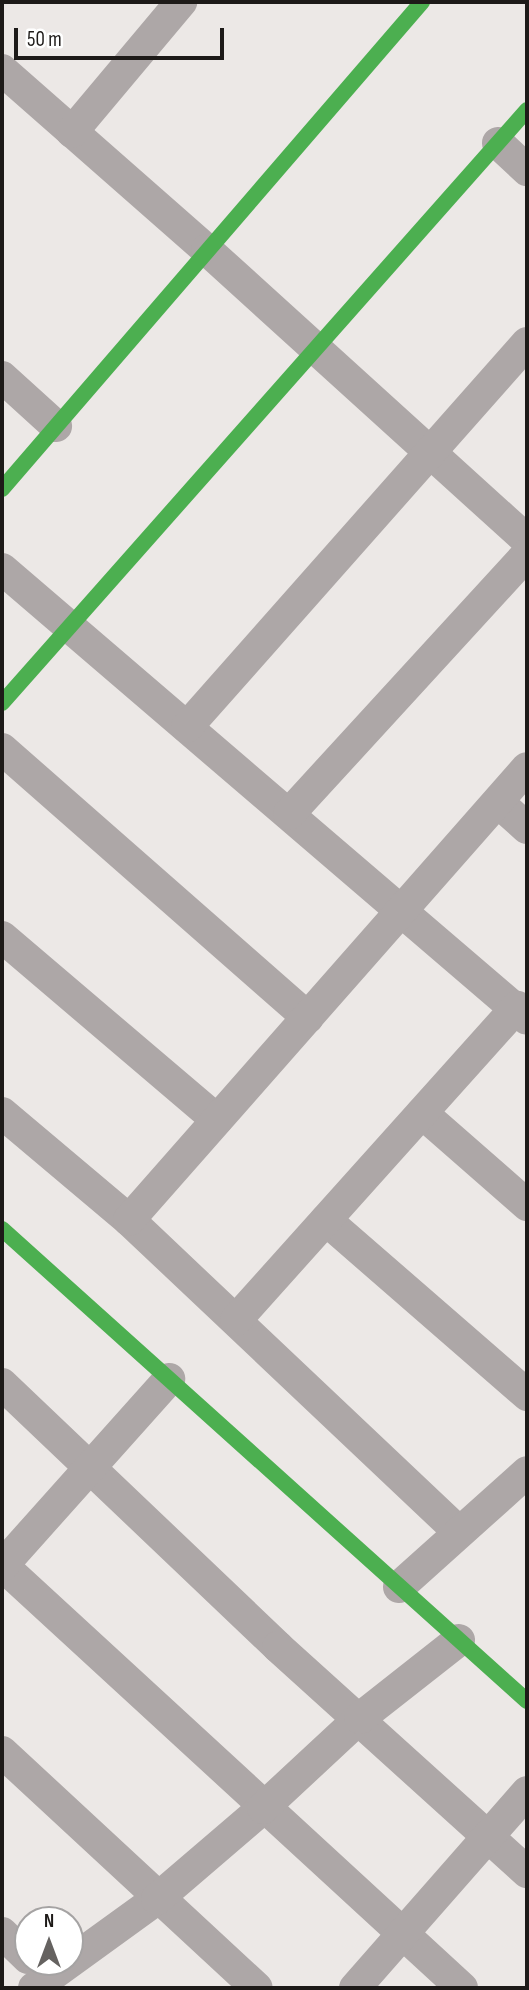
<!DOCTYPE html>
<style>
body{margin:0}
#map{position:relative;width:529px;height:1990px;overflow:hidden;background:#ece8e6;font-family:"Sofia Sans Condensed",sans-serif}
div>[style]{position:absolute}
[style*='--x']{left:calc(var(--x)*1px);top:calc(var(--y)*1px);width:calc(var(--w)*1px);rotate:calc(var(--a)*1deg)}
.street>*{height:32px;margin:-16px;padding:0 16px;transform-origin:16px;border-radius:16px;background:#ada7a7}
.fast>*{height:16px;margin:-8px;padding:0 8px;transform-origin:8px;border-radius:8px;background:#4caf50}
span{translate:-50% -50%;white-space:nowrap;text-align:center;line-height:1.15;-webkit-text-stroke:5px #fff;paint-order:stroke}
.frame{position:absolute;inset:0;border:4px solid #1d1a18;pointer-events:none}
.north{position:absolute;left:14px;top:1906px;width:70px;height:70px;box-sizing:border-box;background:#fff;border:2px solid #a5a3a3;border-radius:50%;rotate:0deg;font-size:19px;font-weight:700;line-height:28px;text-align:center;color:#1d1a18}
.north::after{content:'';display:block;margin:auto;width:24px;height:32px;background:#656260;clip-path:polygon(50% 0,100% 100%,50% 72%,0 100%)}
.scale{position:absolute;left:14px;top:28px;width:210px;height:32px;box-sizing:border-box;border:4px solid #1d1a18;border-top:0;padding-left:9px;font-size:21px;line-height:24px;white-space:nowrap;color:#1d1a18;-webkit-text-stroke:5px #fff;paint-order:stroke}
</style>
<div id="map">
<div class="street">
<div style="--x:2;--y:70;--w:273;--a:41.3"></div>
<div style="--x:207;--y:250;--w:432;--a:42.2"></div>
<div style="--x:72;--y:132;--w:170;--a:-50"></div>
<div style="--x:498;--y:143;--w:40;--a:43"></div>
<div style="--x:2;--y:377;--w:73;--a:42.2"></div>
<div style="--x:2;--y:569;--w:691;--a:40.6"></div>
<div style="--x:187;--y:727;--w:513;--a:-48.48"></div>
<div style="--x:2;--y:749;--w:407;--a:41.3"></div>
<div style="--x:498;--y:802;--w:39;--a:42"></div>
<div style="--x:289;--y:814;--w:352;--a:-47.5"></div>
<div style="--x:2;--y:937;--w:282;--a:40.4"></div>
<div style="--x:2;--y:1113;--w:166;--a:40.1"></div>
<div style="--x:129;--y:1220;--w:454;--a:43.4"></div>
<div style="--x:422;--y:1113;--w:140;--a:41.2"></div>
<div style="--x:129;--y:1220;--w:602;--a:-48.64"></div>
<div style="--x:326;--y:1220;--w:267;--a:41"></div>
<div style="--x:236;--y:1320;--w:421;--a:-48.1"></div>
<div style="--x:2;--y:1384;--w:381;--a:43.6"></div>
<div style="--x:278;--y:1647;--w:336;--a:42.1"></div>
<div style="--x:2;--y:1565;--w:625;--a:42.6"></div>
<div style="--x:2;--y:1566;--w:251;--a:-48.2"></div>
<div style="--x:399;--y:1587;--w:172;--a:-41.9"></div>
<div style="--x:2;--y:1752;--w:347;--a:42.8"></div>
<div style="--x:2;--y:1933;--w:36;--a:44"></div>
<div style="--x:34;--y:1988;--w:152;--a:-35.9"></div>
<div style="--x:157;--y:1899;--w:140;--a:-40.6"></div>
<div style="--x:263;--y:1808;--w:132;--a:-42.9"></div>
<div style="--x:360;--y:1718;--w:126;--a:-38.2"></div>
<div style="--x:355;--y:1988;--w:261;--a:-48.7"></div>
</div>
<div class="fast">
<div style="--x:2;--y:489;--w:643;--a:-49.22"></div>
<div style="--x:2;--y:703;--w:792;--a:-48.48"></div>
<div style="--x:2;--y:1229;--w:706;--a:41.96"></div>
</div>
<div class="frame"></div>
<div class="north">N</div>
<div class="scale">50 m</div>
</div>
